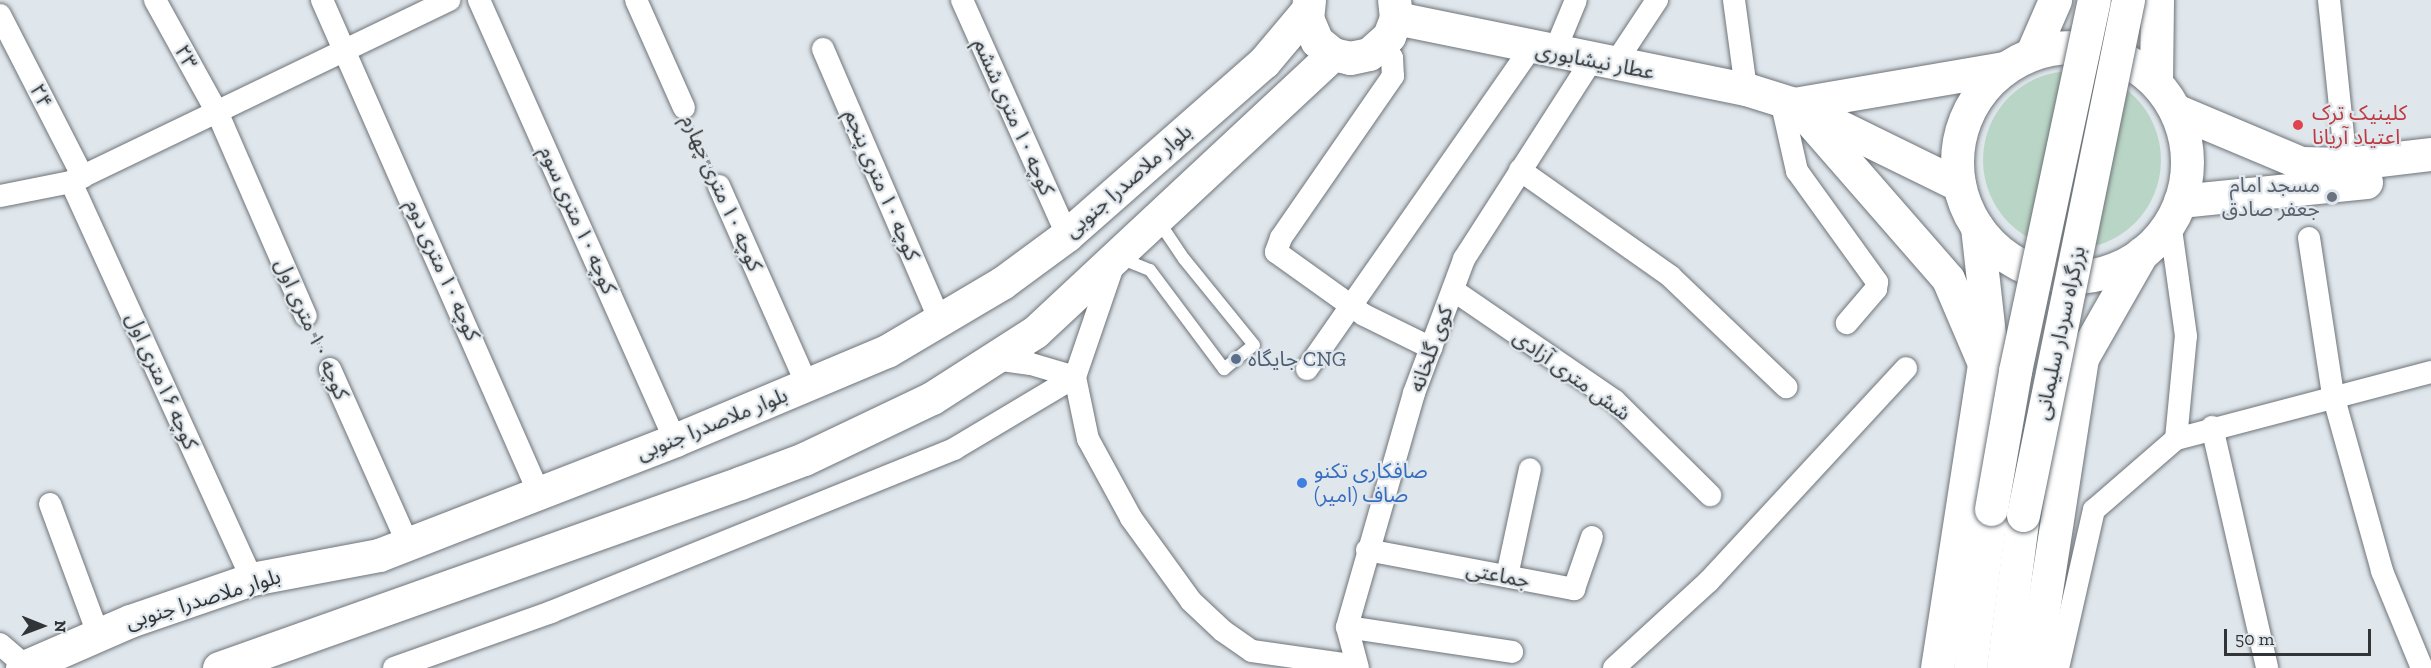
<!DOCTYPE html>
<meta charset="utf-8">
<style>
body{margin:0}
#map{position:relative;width:2431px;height:668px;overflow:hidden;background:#e0e7ec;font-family:"Zilla Slab","Noto Sans Arabic",serif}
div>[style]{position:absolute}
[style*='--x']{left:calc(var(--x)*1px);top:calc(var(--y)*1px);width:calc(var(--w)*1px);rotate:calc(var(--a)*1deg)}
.green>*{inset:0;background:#b9d5c5}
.round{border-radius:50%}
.path>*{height:4px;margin-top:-2px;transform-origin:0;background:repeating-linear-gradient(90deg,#93989c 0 4.5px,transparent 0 7.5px)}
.roads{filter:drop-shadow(0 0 2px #6e7479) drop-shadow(0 0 2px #6e7479)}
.lane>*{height:12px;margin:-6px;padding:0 6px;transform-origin:6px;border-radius:6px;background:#fff}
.street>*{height:22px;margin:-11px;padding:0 11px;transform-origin:11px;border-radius:11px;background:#fff}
.secondary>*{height:33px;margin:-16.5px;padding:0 16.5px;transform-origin:16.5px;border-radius:16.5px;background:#fff}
.primary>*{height:33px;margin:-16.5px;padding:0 16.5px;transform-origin:16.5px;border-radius:16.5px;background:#fff}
.highway>*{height:33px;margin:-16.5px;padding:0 16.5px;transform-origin:16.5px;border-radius:16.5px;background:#fff}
.highway>.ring{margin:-16.5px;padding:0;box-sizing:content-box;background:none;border:33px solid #fff;border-radius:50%}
.bridges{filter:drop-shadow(0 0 2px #6e7479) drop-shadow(0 0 2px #6e7479)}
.highway-bridge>*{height:33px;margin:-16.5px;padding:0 16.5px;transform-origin:16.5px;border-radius:16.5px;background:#fff}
.dots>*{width:16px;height:16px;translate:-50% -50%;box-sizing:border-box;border:3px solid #e0e7ec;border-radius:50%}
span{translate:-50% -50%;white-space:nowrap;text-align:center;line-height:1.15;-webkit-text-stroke:4.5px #e0e7ec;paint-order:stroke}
.street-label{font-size:21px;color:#323537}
.health-label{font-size:21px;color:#be3a42}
.left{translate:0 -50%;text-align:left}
.worship-label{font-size:21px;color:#5b616d}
.right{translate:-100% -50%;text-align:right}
.service-label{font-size:21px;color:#4e5e75}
.shop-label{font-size:21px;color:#366cbe}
.north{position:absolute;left:12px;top:596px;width:60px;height:60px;-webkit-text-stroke:4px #e0e7ec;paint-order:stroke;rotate:91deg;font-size:16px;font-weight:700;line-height:24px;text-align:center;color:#323537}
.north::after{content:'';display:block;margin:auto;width:21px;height:27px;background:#323537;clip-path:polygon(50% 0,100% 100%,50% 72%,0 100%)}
.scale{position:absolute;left:2224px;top:629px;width:147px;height:27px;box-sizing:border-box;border:3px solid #323537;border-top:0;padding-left:8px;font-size:18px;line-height:21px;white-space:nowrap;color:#323537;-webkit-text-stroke:4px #e0e7ec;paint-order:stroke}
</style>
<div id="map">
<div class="green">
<div class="round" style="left:1983px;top:71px;width:178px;height:178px"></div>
</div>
<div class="path">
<div style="--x:692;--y:126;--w:46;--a:65.7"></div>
<div style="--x:314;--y:333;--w:20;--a:66"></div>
</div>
<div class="roads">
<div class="lane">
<div style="--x:1120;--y:258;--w:32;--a:22"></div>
<div style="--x:1150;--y:270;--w:124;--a:53.2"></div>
<div style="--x:1224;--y:369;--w:38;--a:-39"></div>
<div style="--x:1254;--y:345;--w:111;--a:-129.1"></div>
<div style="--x:1184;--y:259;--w:48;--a:-124"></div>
</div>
<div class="street">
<div style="--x:155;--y:0;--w:130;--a:61.1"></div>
<div style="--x:218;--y:114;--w:220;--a:66.5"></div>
<div style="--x:322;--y:0;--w:536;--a:66.25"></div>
<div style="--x:479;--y:0;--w:482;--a:66"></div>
<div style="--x:636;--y:0;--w:118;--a:66"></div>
<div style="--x:962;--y:0;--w:257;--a:65.9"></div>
<div style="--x:1734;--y:0;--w:90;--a:82.3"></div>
<div style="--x:2329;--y:0;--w:165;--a:84.1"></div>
<div style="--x:0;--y:15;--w:182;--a:62.9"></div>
<div style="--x:1383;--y:44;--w:17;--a:57"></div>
<div style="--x:1392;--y:58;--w:18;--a:87"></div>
<div style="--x:1393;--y:76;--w:197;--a:124.7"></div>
<div style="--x:1281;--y:238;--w:15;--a:110"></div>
<div style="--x:1276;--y:252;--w:108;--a:35.6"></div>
<div style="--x:1364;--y:315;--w:75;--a:26.2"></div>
<div style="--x:823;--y:49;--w:296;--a:66.7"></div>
<div style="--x:1554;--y:53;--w:57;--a:-67.5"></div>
<div style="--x:1614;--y:65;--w:78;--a:-56.5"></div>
<div style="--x:1781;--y:100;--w:73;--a:77.3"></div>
<div style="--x:1797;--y:171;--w:137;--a:54.2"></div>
<div style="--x:1877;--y:282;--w:7;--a:98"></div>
<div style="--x:1876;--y:289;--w:45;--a:130.5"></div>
<div style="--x:1520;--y:170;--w:184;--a:35.2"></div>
<div style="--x:1670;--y:276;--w:161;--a:43.7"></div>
<div style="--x:71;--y:182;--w:436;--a:65.5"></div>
<div style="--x:719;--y:186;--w:220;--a:66.1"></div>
<div style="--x:0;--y:196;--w:72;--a:-11.2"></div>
<div style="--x:71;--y:182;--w:420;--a:-25.7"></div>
<div style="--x:2309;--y:238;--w:159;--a:81.3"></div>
<div style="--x:2333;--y:395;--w:183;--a:74.4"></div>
<div style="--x:2382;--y:571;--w:105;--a:67.6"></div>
<div style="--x:1453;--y:290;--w:196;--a:34.4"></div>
<div style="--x:1615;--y:401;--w:134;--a:44.7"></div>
<div style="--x:995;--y:359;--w:36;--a:8"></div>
<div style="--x:1031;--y:364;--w:46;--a:16.5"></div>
<div style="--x:1075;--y:377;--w:124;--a:-71.1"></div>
<div style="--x:330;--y:369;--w:192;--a:66"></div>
<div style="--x:1307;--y:369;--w:391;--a:-55.1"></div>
<div style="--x:2212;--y:427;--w:247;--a:77.1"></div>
<div style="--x:2176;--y:439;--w:264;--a:-14.7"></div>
<div style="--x:50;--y:504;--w:139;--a:69.7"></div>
<div style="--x:1367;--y:550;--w:211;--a:10.7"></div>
<div style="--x:1574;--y:589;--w:55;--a:-70.9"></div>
<div style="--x:1507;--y:576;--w:109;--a:-77.9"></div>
<div style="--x:1347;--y:627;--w:167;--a:8.6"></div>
<div style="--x:0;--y:644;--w:33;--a:41"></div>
<div style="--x:394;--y:668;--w:167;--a:-19.6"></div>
<div style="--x:551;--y:612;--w:435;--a:-22"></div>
<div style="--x:954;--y:449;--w:141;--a:-30.8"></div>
<div style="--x:1075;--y:377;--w:63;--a:78.2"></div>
<div style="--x:1088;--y:439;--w:90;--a:61.4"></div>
<div style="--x:1131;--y:518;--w:102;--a:54.1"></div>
<div style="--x:1191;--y:601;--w:44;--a:43.2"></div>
<div style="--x:1223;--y:631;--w:35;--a:35"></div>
<div style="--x:1252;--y:651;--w:106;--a:8.1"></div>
<div style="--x:1358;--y:668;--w:42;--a:-105"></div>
<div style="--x:1347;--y:627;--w:243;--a:-74"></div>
<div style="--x:1414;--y:393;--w:143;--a:-69.5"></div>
<div style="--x:1464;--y:259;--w:237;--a:-57.3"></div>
<div style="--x:1614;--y:668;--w:129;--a:-42.5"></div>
<div style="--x:1709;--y:581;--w:290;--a:-47.2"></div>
<div style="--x:2058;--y:668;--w:162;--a:-77.2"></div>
<div style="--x:2094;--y:510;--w:108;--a:-40.9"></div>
<div style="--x:2176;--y:439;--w:103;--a:-84.5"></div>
<div style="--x:2186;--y:336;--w:115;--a:-98"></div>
</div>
<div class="secondary">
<div style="--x:1309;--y:0;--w:18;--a:96"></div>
<div style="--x:1307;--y:18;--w:25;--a:67"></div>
<div style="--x:1317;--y:41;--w:21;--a:39"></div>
<div style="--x:1333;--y:54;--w:17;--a:13"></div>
<div style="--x:1350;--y:58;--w:19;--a:-12"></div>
<div style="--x:1369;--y:54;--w:27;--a:-42"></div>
<div style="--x:1389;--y:36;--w:19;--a:-69"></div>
<div style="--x:1396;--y:18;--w:18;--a:-96"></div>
<div style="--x:1396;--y:18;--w:357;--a:11.5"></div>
<div style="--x:1746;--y:89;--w:50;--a:17.4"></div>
<div style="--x:1794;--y:104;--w:184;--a:26.1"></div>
<div style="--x:1794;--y:104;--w:213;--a:-9.7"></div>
<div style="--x:2175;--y:110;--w:137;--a:22.8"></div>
<div style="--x:2301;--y:163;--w:45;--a:1.3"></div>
<div style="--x:2346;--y:164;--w:86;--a:-6.7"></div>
<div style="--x:1806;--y:116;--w:216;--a:48.9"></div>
<div style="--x:1948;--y:279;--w:89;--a:66.9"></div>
<div style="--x:2180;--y:201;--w:187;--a:-5.8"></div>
</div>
<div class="primary">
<div style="--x:22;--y:668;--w:118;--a:-23.5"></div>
<div style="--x:130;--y:621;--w:129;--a:-19"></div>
<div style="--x:252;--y:579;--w:129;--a:-10.7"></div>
<div style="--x:379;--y:555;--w:318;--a:-21.2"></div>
<div style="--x:675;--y:440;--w:230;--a:-22.8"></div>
<div style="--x:887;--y:351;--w:134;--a:-30.6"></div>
<div style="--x:1002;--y:283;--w:81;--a:-36.4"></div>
<div style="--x:1067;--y:235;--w:262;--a:-41.3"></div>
<div style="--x:1264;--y:62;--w:67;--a:-49.9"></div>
<div style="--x:219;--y:668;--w:553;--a:-19.55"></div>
<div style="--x:740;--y:483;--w:68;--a:-20.6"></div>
<div style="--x:804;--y:459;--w:142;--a:-25.5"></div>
<div style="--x:932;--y:398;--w:122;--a:-32.7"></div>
<div style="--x:1035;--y:332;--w:408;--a:-43"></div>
</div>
<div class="highway">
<div class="ring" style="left:1957px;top:47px;width:197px;height:197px"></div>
<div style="--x:2032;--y:53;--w:58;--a:-66.5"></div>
<div style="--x:2156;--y:82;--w:82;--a:-89.3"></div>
<div style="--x:1937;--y:668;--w:338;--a:-81.2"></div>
<div style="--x:1989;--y:334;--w:108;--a:-96.4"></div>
<div style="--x:1970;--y:668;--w:160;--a:-82.5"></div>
<div style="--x:2003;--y:668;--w:154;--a:-82.6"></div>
<div style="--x:2034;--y:668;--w:314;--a:-81.2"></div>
<div style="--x:2082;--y:358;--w:121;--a:-60.3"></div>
</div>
</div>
<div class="bridges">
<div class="highway-bridge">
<div style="--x:1991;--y:509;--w:140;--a:-80.1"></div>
<div style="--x:2015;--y:371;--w:379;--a:-78"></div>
<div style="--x:2023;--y:515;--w:526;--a:-78.48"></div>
</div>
</div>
<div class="dots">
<div style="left:2298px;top:125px;background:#e0444e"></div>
<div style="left:2332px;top:197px;background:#6b7280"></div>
<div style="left:1236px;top:359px;background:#5c6f8a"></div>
<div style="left:1302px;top:483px;background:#3f7fe0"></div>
</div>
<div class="street-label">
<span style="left:186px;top:57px;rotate:61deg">۲۳</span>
<span style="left:1595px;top:61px;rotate:11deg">عطار نیشابوری</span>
<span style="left:41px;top:96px;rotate:63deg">۲۴</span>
<span style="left:1014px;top:117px;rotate:66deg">کوچه ۱۰ متری ششم</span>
<span style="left:1128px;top:181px;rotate:-41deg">بلوار ملاصدرا جنوبی</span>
<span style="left:882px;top:185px;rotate:67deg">کوچه ۱۰ متری پنجم</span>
<span style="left:722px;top:193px;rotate:66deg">کوچه ۱۰ متری چهارم</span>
<span style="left:578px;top:220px;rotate:66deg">کوچه ۱۰ متری سوم</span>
<span style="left:443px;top:270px;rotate:66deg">کوچه ۱۰ متری دوم</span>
<span style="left:312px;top:329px;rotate:66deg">کوچه ۱۰ متری اول</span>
<span style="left:2060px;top:333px;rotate:-78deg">بزرگراه سردار سلیمانی</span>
<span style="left:1431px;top:349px;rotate:-70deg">کوی گلخانه</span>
<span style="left:1572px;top:375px;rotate:36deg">شش متری آزادی</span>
<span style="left:162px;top:381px;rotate:66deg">کوچه ۱۶متری اول</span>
<span style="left:712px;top:424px;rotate:-22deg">بلوار ملاصدرا جنوبی</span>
<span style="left:1498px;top:575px;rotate:11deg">جماعتی</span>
<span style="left:203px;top:599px;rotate:-17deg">بلوار ملاصدرا جنوبی</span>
</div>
<div class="health-label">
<span class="left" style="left:2312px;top:125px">کلینیک ترک<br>اعتیاد آریانا</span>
</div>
<div class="worship-label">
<span class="right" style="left:2320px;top:197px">مسجد امام<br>جعفر صادق</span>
</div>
<div class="service-label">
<span class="left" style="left:1248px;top:359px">جایگاه CNG</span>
</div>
<div class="shop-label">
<span class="left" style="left:1314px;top:483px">صافکاری تکنو<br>صاف (امیر)</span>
</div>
<div class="north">N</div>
<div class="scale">50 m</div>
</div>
